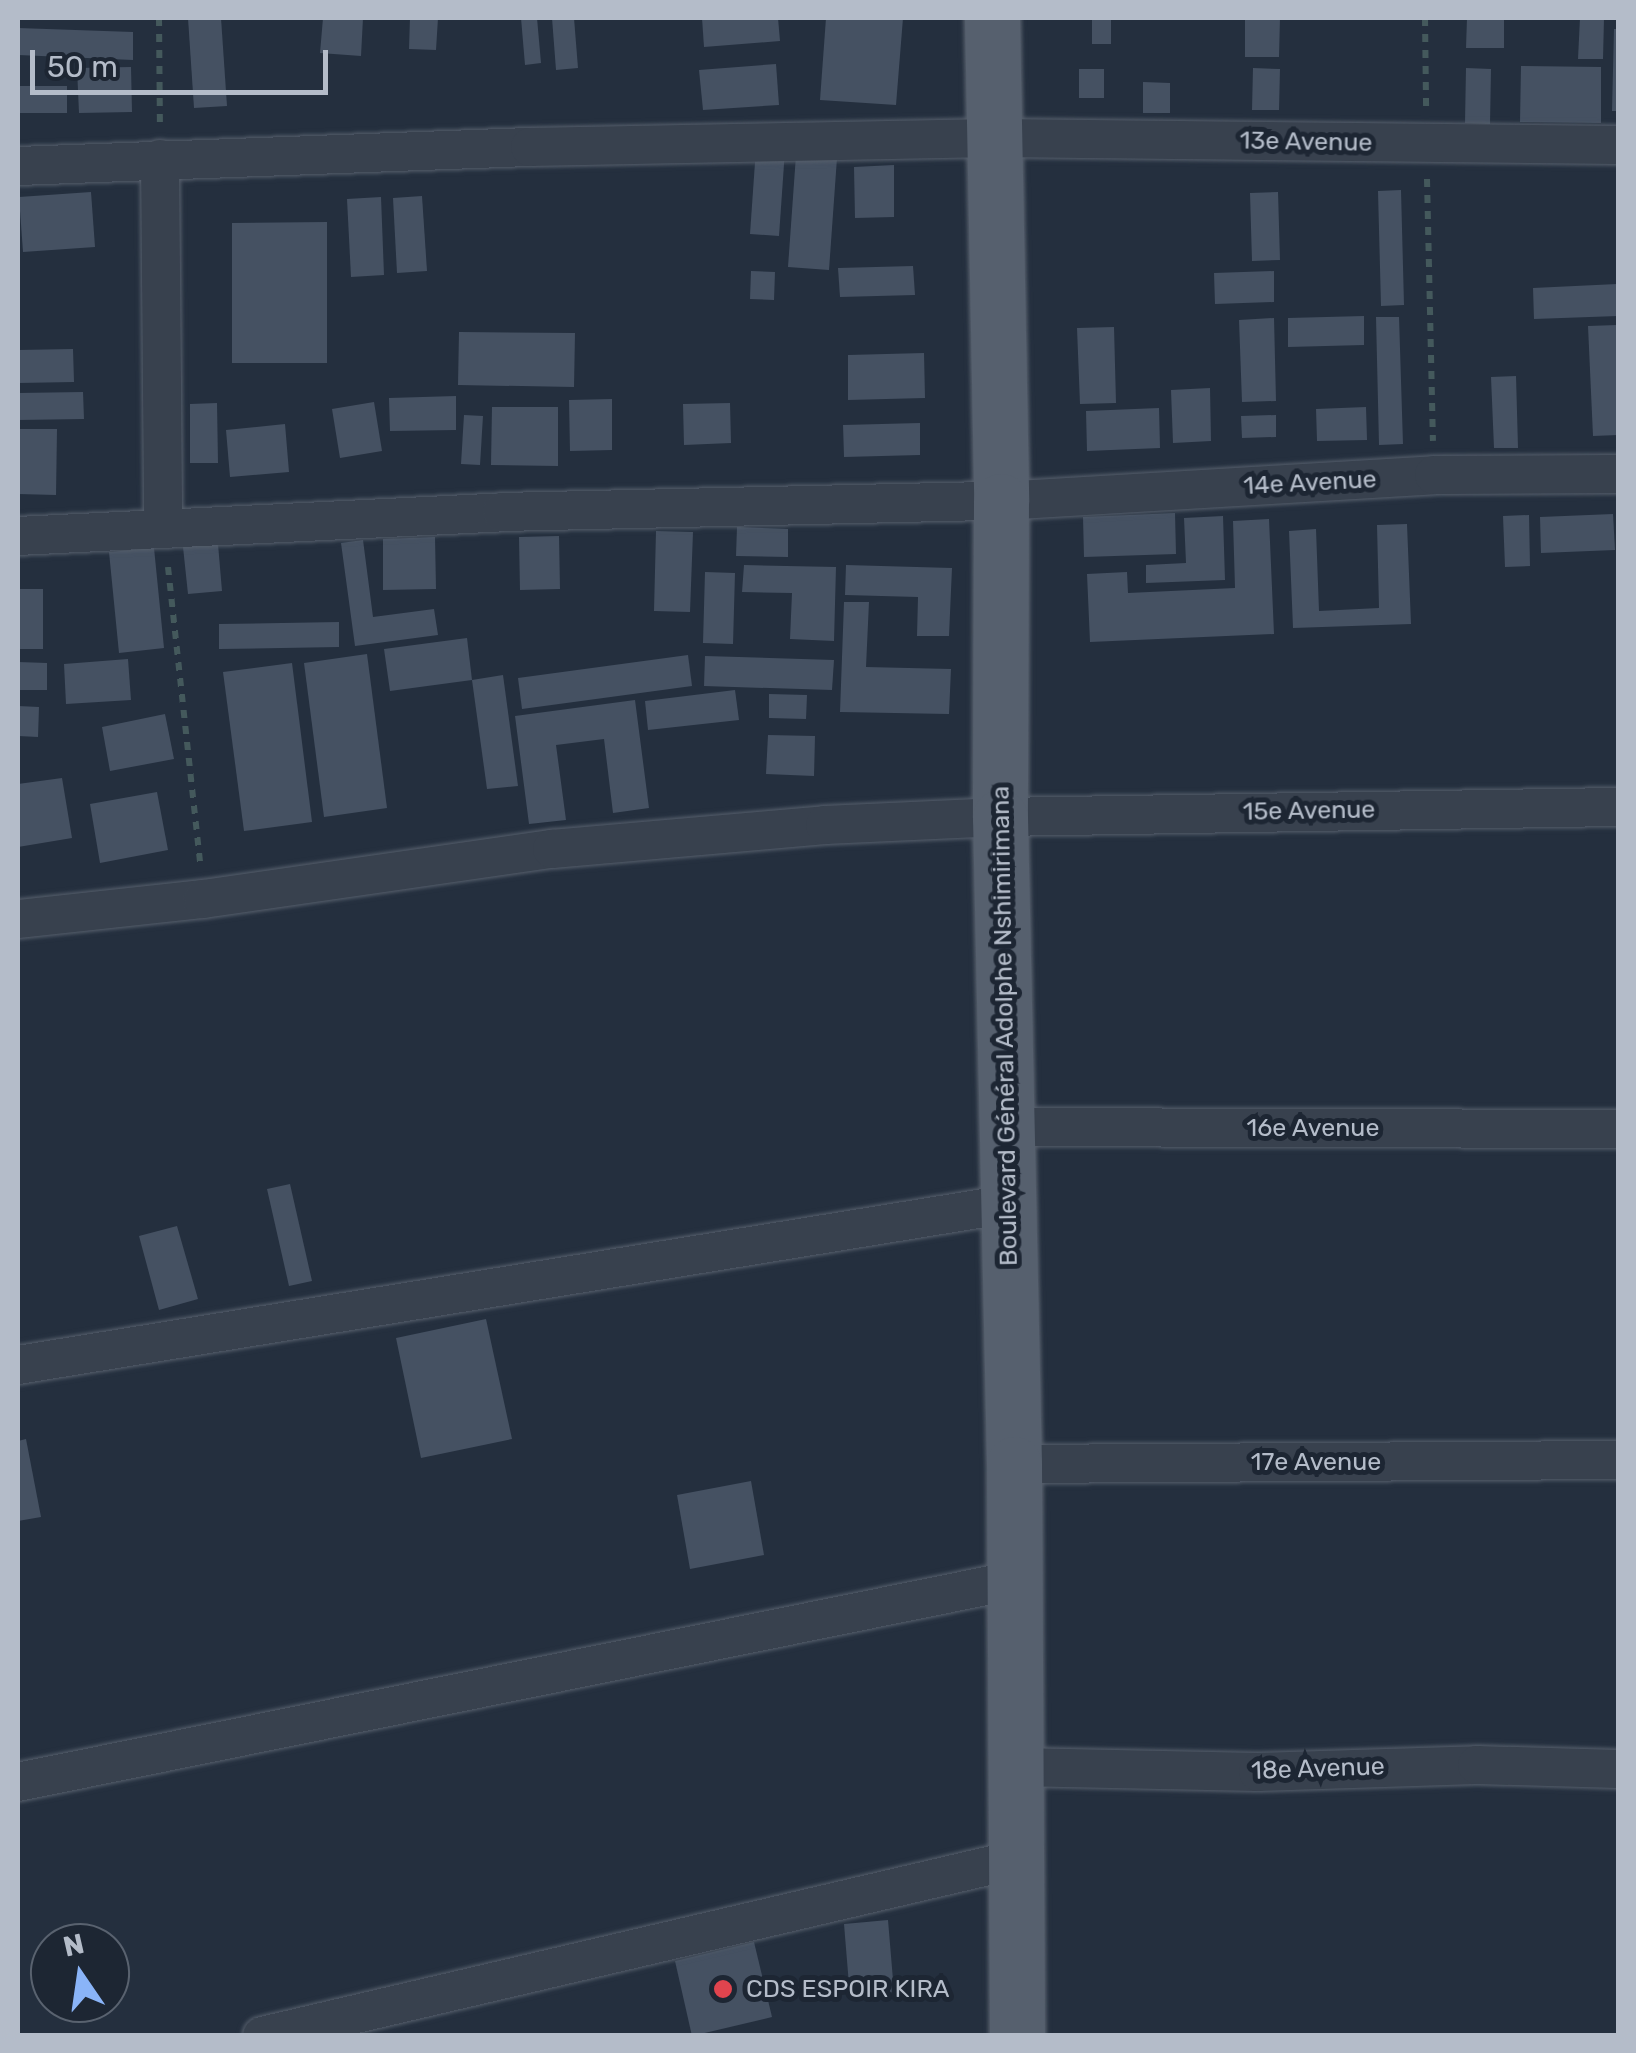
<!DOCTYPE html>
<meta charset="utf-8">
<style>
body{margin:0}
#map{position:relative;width:1636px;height:2053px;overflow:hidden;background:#242f3e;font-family:Rubik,sans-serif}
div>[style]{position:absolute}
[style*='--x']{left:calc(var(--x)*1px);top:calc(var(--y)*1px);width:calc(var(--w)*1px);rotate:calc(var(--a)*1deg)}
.building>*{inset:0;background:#455162}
.path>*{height:6px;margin-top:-3px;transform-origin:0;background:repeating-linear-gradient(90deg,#44595c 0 8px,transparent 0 16px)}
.roads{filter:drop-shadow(0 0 2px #565f6c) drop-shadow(0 0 2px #565f6c)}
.street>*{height:38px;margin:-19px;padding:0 19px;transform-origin:19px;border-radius:19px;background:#38414e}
.primary>*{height:55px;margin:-27.5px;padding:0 27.5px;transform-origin:27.5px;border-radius:27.5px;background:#56606e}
.dots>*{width:28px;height:28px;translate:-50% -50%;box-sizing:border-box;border:5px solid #1d2633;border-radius:50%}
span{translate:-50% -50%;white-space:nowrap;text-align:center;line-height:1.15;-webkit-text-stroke:10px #1d2633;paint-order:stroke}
.street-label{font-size:25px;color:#b4bcc9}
.poi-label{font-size:25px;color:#b4bcc9}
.left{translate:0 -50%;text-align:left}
.frame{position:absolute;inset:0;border:20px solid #b4bcc9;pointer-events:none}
.north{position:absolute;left:30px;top:1923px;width:100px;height:100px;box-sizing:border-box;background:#1d2633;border:2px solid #59626f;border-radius:50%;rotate:347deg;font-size:28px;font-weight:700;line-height:40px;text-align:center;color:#b4bcc9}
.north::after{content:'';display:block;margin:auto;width:35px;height:45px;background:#8ab4f8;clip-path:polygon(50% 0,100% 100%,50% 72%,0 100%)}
.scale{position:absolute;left:30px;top:50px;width:298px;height:45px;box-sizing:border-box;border:5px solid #b4bcc9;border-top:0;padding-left:12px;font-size:30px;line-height:35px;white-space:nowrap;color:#b4bcc9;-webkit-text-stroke:8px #1d2633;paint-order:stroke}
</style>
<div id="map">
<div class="building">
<div style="clip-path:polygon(188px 18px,221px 18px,227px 106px,194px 108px)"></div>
<div style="clip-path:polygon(323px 18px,363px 18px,361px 56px,320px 53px)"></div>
<div style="clip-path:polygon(410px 18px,438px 18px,436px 50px,409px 49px)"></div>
<div style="clip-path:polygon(521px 18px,537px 18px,541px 63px,525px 65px)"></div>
<div style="clip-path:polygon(552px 18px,574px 18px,578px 68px,556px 70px)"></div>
<div style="clip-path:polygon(702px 18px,778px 18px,780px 41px,704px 47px)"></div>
<div style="clip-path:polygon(826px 18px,903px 18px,896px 105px,820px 100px)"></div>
<div style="clip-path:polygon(1092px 18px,1111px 18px,1111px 44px,1092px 44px)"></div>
<div style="clip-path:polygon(1245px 18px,1280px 18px,1279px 57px,1245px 57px)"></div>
<div style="clip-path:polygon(1467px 18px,1504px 18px,1504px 48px,1466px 48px)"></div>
<div style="clip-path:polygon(1580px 18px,1604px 18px,1603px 59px,1578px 59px)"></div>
<div style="clip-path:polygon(18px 28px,133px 32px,133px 60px,18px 55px)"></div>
<div style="clip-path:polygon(1614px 29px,1618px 29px,1618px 111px,1612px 111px)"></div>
<div style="clip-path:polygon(776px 64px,779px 105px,703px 110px,699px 70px)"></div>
<div style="clip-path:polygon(1521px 66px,1601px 67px,1601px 123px,1520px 122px)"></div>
<div style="clip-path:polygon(131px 67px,132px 112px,79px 113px,77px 68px)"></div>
<div style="clip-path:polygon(1253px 68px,1280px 69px,1279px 110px,1252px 110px)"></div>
<div style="clip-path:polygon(1466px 68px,1491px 69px,1490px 124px,1465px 123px)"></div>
<div style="clip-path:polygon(1079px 69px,1104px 69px,1104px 98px,1079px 98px)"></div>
<div style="clip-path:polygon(1143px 82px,1170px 83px,1170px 113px,1143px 113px)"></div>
<div style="clip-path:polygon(18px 86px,67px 86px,67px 113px,18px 113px)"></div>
<div style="clip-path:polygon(756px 148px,785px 150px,779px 236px,750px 234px)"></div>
<div style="clip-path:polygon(796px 155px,837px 158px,829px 270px,788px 267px)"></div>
<div style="clip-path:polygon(894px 165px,894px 217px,855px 218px,854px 167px)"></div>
<div style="clip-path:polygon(1401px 190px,1404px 305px,1381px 306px,1378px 191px)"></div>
<div style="clip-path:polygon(91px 192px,95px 247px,23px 252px,19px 197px)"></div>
<div style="clip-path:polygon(1278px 192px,1280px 260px,1252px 261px,1250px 193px)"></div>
<div style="clip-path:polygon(422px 196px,427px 271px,397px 273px,393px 198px)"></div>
<div style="clip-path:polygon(381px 197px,384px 275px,351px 277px,347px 199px)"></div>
<div style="clip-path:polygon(327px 222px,327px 363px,232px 363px,232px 223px)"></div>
<div style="clip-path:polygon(913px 266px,915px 295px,840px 297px,838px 268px)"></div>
<div style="clip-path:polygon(751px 271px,775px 272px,774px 300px,750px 299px)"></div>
<div style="clip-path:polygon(1274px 271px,1274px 302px,1215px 304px,1214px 273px)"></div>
<div style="clip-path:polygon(1617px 284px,1618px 316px,1534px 319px,1533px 288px)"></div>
<div style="clip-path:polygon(1364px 316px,1364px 345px,1288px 347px,1288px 318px)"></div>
<div style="clip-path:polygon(1376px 317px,1399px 317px,1403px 444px,1379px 445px)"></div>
<div style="clip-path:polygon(1274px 318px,1276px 401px,1242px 402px,1239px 320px)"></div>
<div style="clip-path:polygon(1617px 325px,1618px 435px,1593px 436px,1588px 326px)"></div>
<div style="clip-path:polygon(1114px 327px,1116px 403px,1080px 404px,1077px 328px)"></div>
<div style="clip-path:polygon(459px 332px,575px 333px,574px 387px,458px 385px)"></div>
<div style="clip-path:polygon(73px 349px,74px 382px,18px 383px,18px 350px)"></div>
<div style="clip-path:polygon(924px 353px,925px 398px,848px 400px,848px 355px)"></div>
<div style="clip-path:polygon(1516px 376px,1518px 448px,1494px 448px,1491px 377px)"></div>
<div style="clip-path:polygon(1210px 388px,1211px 441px,1173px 443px,1171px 390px)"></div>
<div style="clip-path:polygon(83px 392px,84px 419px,18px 420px,18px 393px)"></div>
<div style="clip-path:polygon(456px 396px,456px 430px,390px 431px,389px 398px)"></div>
<div style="clip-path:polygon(612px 399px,612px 450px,570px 451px,569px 400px)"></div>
<div style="clip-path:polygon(374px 402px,382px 451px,340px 458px,332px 409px)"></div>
<div style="clip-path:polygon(217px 403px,218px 463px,190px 463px,190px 404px)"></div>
<div style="clip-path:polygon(730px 403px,731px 443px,684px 445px,683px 404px)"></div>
<div style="clip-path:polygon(492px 407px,558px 407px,558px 466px,491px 465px)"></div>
<div style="clip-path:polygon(1366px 407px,1367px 440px,1317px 441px,1316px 409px)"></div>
<div style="clip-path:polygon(1159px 408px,1160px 448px,1087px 451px,1086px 411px)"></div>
<div style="clip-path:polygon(464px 415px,483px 416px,480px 465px,461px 464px)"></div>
<div style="clip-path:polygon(1276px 415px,1276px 437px,1242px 438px,1241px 416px)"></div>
<div style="clip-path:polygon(920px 423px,920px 455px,844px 457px,843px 425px)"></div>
<div style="clip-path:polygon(285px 424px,289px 472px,230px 477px,226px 430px)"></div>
<div style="clip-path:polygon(18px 429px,57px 429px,56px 495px,18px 494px)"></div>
<div style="clip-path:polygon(1175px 513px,1176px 554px,1084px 557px,1083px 517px)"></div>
<div style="clip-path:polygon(1613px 514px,1615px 550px,1541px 553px,1540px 517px)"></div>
<div style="clip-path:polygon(1529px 515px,1530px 566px,1505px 567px,1503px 516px)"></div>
<div style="clip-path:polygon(1223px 516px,1225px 580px,1146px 583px,1146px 565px,1186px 563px,1184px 518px)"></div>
<div style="clip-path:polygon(1269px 519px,1274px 634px,1090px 642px,1087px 574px,1127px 572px,1128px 593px,1235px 588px,1233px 521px)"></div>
<div style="clip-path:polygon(1407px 524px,1411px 624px,1293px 628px,1289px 531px,1316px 529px,1319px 611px,1379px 608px,1377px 525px)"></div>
<div style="clip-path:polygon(737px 527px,788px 529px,788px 557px,736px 556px)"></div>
<div style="clip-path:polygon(656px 531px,693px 532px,690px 612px,654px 611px)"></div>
<div style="clip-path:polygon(559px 536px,560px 589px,520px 590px,519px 537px)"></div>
<div style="clip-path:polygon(435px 537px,436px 589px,383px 590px,383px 539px)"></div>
<div style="clip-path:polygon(363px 540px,373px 617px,434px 609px,438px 635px,355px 646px,341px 543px)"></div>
<div style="clip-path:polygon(218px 544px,222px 591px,188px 594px,183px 547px)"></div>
<div style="clip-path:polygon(154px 548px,164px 648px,119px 653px,109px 552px)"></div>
<div style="clip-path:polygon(744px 565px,836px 567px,834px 641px,790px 639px,792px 593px,742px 592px)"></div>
<div style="clip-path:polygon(846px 565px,952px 568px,949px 636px,917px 636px,918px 597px,845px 595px)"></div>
<div style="clip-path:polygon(705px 572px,735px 573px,733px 644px,703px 643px)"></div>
<div style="clip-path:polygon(18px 589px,43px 589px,43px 649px,18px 649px)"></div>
<div style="clip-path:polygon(844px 602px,869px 602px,866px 667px,951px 669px,949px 714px,840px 712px)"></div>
<div style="clip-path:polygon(339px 622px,339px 647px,219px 649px,219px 624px)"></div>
<div style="clip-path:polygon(467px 638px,472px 680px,390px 691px,384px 649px)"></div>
<div style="clip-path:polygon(367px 654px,387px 808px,324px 817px,304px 663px)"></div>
<div style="clip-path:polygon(688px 655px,692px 686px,522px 709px,518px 678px)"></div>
<div style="clip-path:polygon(705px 656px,834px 660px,832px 690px,704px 686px)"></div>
<div style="clip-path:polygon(128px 659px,131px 700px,66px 704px,64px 664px)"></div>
<div style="clip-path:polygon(18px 662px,47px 663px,47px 690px,18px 690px)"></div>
<div style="clip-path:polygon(292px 663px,312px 822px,244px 831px,223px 672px)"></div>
<div style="clip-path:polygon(503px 675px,518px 786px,487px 789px,472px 680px)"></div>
<div style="clip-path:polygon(735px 690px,739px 720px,648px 730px,645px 701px)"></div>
<div style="clip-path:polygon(769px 694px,807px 695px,806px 719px,769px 718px)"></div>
<div style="clip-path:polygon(635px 700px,649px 808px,613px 813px,604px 739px,556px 745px,566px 820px,529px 824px,515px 716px)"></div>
<div style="clip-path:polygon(18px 706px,39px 707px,38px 737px,18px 736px)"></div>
<div style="clip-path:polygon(165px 714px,174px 759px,110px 771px,102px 727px)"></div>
<div style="clip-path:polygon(768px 735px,815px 736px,814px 776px,766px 774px)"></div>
<div style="clip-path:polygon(62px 778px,72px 838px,18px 847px,18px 784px)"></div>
<div style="clip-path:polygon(157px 792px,168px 850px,100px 863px,90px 804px)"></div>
<div style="clip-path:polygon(290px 1184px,312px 1281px,289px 1286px,267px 1189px)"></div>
<div style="clip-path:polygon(177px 1226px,198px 1299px,159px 1310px,139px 1236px)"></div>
<div style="clip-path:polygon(486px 1319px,512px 1439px,421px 1458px,396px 1338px)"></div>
<div style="clip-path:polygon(26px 1439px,41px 1517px,18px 1521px,18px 1441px)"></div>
<div style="clip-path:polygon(751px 1481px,764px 1555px,690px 1569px,677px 1495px)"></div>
<div style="clip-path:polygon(888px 1920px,894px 1992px,850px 1997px,844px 1924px)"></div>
<div style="clip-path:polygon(754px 1942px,772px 2017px,692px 2036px,675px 1961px)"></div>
</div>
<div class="path">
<div style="--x:159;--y:18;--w:105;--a:89.5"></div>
<div style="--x:1425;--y:18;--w:88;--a:89.3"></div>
<div style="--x:1427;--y:179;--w:262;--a:88.7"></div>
<div style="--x:168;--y:567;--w:298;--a:83.8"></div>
</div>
<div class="roads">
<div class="street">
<div style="--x:160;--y:159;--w:367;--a:89.5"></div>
<div style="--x:18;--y:166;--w:512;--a:-2.13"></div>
<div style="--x:530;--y:147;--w:463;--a:-1.1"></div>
<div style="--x:993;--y:138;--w:625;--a:0.64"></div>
<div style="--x:18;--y:536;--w:485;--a:-2.8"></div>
<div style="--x:502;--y:512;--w:499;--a:-1.3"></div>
<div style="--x:1001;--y:501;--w:434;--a:-3.4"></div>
<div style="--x:1434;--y:475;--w:184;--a:-0.3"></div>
<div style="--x:18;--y:919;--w:186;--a:-6.2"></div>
<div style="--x:203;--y:899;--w:353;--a:-8.2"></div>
<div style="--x:552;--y:849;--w:274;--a:-5"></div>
<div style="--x:825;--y:825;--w:175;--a:-2.6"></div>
<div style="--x:1000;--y:817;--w:618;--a:-0.93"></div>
<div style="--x:1007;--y:1127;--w:611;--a:0.19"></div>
<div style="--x:18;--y:1365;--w:1004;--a:-9.23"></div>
<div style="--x:1014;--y:1464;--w:604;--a:-0.38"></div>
<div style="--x:1017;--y:1767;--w:241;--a:1.2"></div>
<div style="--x:1258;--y:1772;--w:219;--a:-1.8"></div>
<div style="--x:1477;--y:1765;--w:141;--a:1.6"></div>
<div style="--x:18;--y:1782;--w:1017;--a:-11.45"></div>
<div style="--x:262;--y:2036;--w:776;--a:-13.18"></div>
</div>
<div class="primary">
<div style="--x:992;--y:18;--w:483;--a:88.9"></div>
<div style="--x:1001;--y:501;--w:316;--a:90.2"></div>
<div style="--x:1000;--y:817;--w:647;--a:88.76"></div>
<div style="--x:1014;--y:1464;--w:572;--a:89.7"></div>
</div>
</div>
<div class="dots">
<div style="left:723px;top:1989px;background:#e0444e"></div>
</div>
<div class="street-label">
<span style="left:1306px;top:142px;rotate:1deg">13e Avenue</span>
<span style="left:1310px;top:483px;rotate:-3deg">14e Avenue</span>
<span style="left:1309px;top:811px;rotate:-1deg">15e Avenue</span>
<span style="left:1005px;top:1026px;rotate:-91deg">Boulevard Général Adolphe Nshimirimana</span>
<span style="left:1313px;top:1128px">16e Avenue</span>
<span style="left:1316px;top:1462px">17e Avenue</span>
<span style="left:1318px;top:1769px;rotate:-2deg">18e Avenue</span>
</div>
<div class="poi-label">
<span class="left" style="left:746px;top:1989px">CDS ESPOIR KIRA</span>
</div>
<div class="frame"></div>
<div class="north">N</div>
<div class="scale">50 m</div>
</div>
